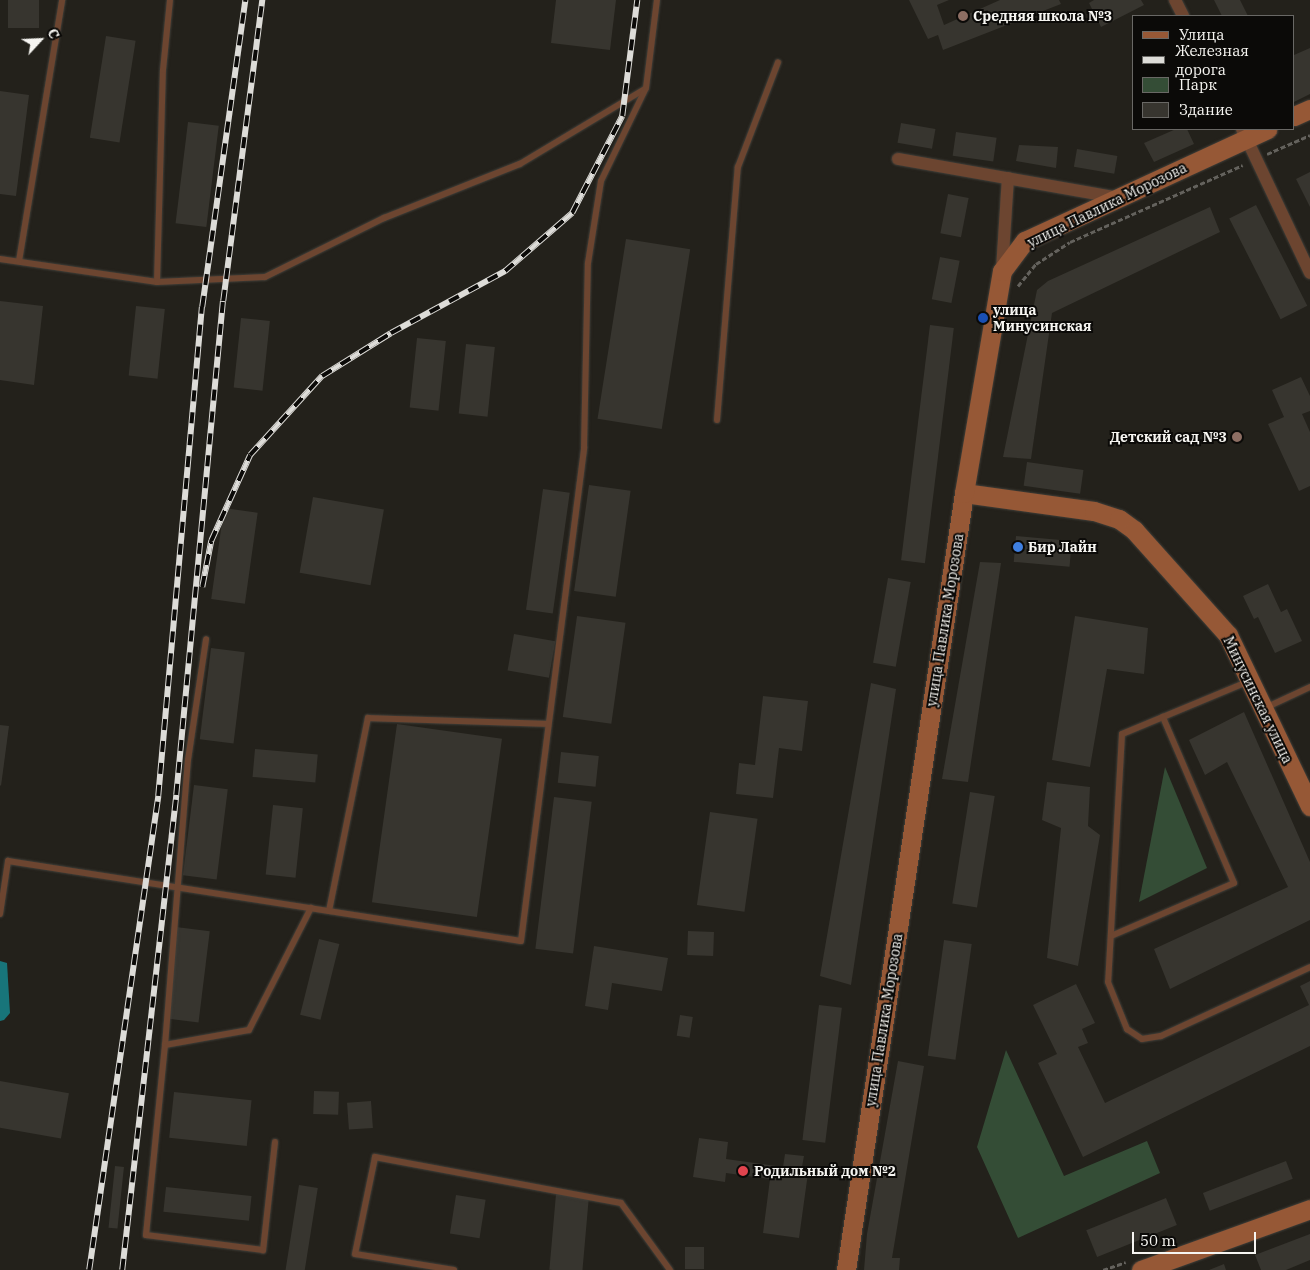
<!DOCTYPE html>
<meta charset="utf-8">
<style>
body{margin:0}
#map{position:relative;width:1310px;height:1270px;overflow:hidden;background:#23211b;font-family:"IBM Plex Serif",serif}
div>[style]{position:absolute}
[style*='--x']{left:calc(var(--x)*1px);top:calc(var(--y)*1px);width:calc(var(--w)*1px);rotate:calc(var(--a)*1deg)}
.green>*{inset:0;background:#344d36}
.water>*{inset:0;background:#18757a}
.building>*{inset:0;background:#37352f;transform-origin:0 0}
.path>*{height:3px;margin-top:-1.5px;transform-origin:0;background:repeating-linear-gradient(90deg,#64625d 0 5px,transparent 0 7.5px)}
.roads{filter:drop-shadow(0 0 1px #413f39) drop-shadow(0 0 1px #413f39)}
.lane>*{height:6px;margin:-3px;padding:0 3px;transform-origin:3px;border-radius:3px;background:#6c4530}
.street>*{height:12px;margin:-6px;padding:0 6px;transform-origin:6px;border-radius:6px;background:#6c4530}
.secondary>*{height:19px;margin:-9.5px;padding:0 9.5px;transform-origin:9.5px;border-radius:9.5px;background:#965836}
.rail>*{height:5.5px;margin-top:-2.75px;transform-origin:0;background:repeating-linear-gradient(90deg,#0b0a08 0 11px,#dddcd8 0 22px);box-sizing:border-box;border-block:1px solid #dddcd8}
.dots>*{width:14px;height:14px;translate:-50% -50%;box-sizing:border-box;border:2px solid #0b0a08;border-radius:50%}
span{translate:-50% -50%;white-space:nowrap;text-align:center;line-height:1.15;-webkit-text-stroke:4px #0b0a08;paint-order:stroke}
.poi-label{font-size:14px;color:#f6f5f1;font-weight:700}
.left{translate:0 -50%;text-align:left}
.right{translate:-100% -50%;text-align:right}
.street-label{font-size:14px;color:#f6f5f1}
.legend{position:absolute;left:1132px;top:15px;width:162px;height:115px;box-sizing:border-box;background:#0b0a08;border:1px solid #696865;margin:0;padding:6px 9px;list-style:none;font-size:15px;color:#f6f5f1}
.legend li{display:flex;align-items:center;gap:10px;height:25px}
.legend b{width:25px;border:1px solid #696865}
.north{position:absolute;left:15px;top:15px;width:50px;height:50px;-webkit-text-stroke:4px #0b0a08;paint-order:stroke;rotate:65deg;font-size:14px;font-weight:700;line-height:20px;text-align:center;color:#f6f5f1}
.north::after{content:'';display:block;margin:auto;width:18px;height:22px;background:#f6f5f1;clip-path:polygon(50% 0,100% 100%,50% 72%,0 100%)}
.scale{position:absolute;left:1132px;top:1232px;width:124px;height:22px;box-sizing:border-box;border:2px solid #f6f5f1;border-top:0;padding-left:6px;font-size:15px;line-height:18px;white-space:nowrap;color:#f6f5f1;-webkit-text-stroke:4px #0b0a08;paint-order:stroke}
</style>
<div id="map">
<div class="green">
<div style="clip-path:polygon(1165px 767px,1207px 868px,1139px 902px)"></div>
<div style="clip-path:polygon(1006px 1050px,1064px 1176px,1147px 1141px,1160px 1173px,1018px 1238px,977px 1147px)"></div>
</div>
<div class="water">
<div style="clip-path:polygon(0 961px,7px 963px,10px 1013px,4px 1020px,0 1021px)"></div>
</div>
<div class="building">
<div style="left:8px;top:0;width:31px;height:28px"></div>
<div style="clip-path:polygon(556px 0,616px 0,610px 50px,551px 43px)"></div>
<div style="clip-path:polygon(909px 0,949px 0,937px 5px,944px 25px,1000px 0,1059px 0,1061px 4px,943px 50px,938px 35px,928px 39px)"></div>
<div style="clip-path:polygon(1094px 0,1141px 0,1144px 5px,1101px 27px,1089px 3px)"></div>
<div style="clip-path:polygon(1214px 0,1240px 0,1248px 16px,1222px 16px)"></div>
<div style="left:106px;top:36px;width:30px;height:103px;rotate:9deg"></div>
<div style="clip-path:polygon(1310px 48px,1310px 94px,1294px 102px,1294px 55px)"></div>
<div style="clip-path:polygon(0 91px,29px 95px,16px 196px,0 194px)"></div>
<div style="left:188px;top:122px;width:31px;height:102px;rotate:7deg"></div>
<div style="left:901px;top:123px;width:35px;height:20px;rotate:10deg"></div>
<div style="clip-path:polygon(1176px 129px,1187px 129px,1194px 144px,1154px 162px,1144px 143px)"></div>
<div style="left:956px;top:132px;width:41px;height:24px;rotate:8deg"></div>
<div style="clip-path:polygon(1019px 145px,1058px 147px,1056px 168px,1016px 161px)"></div>
<div style="left:1077px;top:149px;width:41px;height:18px;rotate:10deg"></div>
<div style="clip-path:polygon(1310px 172px,1310px 207px,1296px 179px)"></div>
<div style="left:948px;top:194px;width:21px;height:40px;rotate:11deg"></div>
<div style="left:1256px;top:205px;width:113px;height:30px;rotate:63deg"></div>
<div style="clip-path:polygon(1210px 207px,1220px 232px,1052px 313px,1031px 459px,1003px 457px,1037px 290px,1048px 281px)"></div>
<div style="left:626px;top:239px;width:65px;height:182px;rotate:9deg"></div>
<div style="left:940px;top:257px;width:20px;height:43px;rotate:11deg"></div>
<div style="clip-path:polygon(0 301px,43px 306px,34px 385px,0 380px)"></div>
<div style="left:136px;top:306px;width:29px;height:70px;rotate:6deg"></div>
<div style="left:241px;top:318px;width:29px;height:70px;rotate:6deg"></div>
<div style="left:930px;top:325px;width:24px;height:237px;rotate:7deg"></div>
<div style="left:417px;top:338px;width:29px;height:70px;rotate:6deg"></div>
<div style="left:466px;top:344px;width:29px;height:70px;rotate:6deg"></div>
<div style="clip-path:polygon(1301px 377px,1310px 396px,1310px 411px,1302px 414px,1310px 432px,1310px 486px,1299px 491px,1268px 424px,1284px 417px,1272px 390px)"></div>
<div style="left:1027px;top:462px;width:57px;height:24px;rotate:8deg"></div>
<div style="left:589px;top:485px;width:42px;height:107px;rotate:8deg"></div>
<div style="left:543px;top:489px;width:27px;height:122px;rotate:8deg"></div>
<div style="left:313px;top:497px;width:72px;height:77px;rotate:10deg"></div>
<div style="left:224px;top:508px;width:34px;height:92px;rotate:8deg"></div>
<div style="left:1016px;top:536px;width:56px;height:26px;rotate:5deg"></div>
<div style="clip-path:polygon(980px 562px,1001px 563px,968px 782px,942px 779px)"></div>
<div style="left:888px;top:578px;width:23px;height:86px;rotate:10deg"></div>
<div style="clip-path:polygon(1268px 584px,1281px 612px,1287px 609px,1302px 641px,1275px 653px,1258px 617px,1254px 619px,1243px 596px)"></div>
<div style="left:577px;top:616px;width:49px;height:102px;rotate:8deg"></div>
<div style="clip-path:polygon(1075px 616px,1148px 628px,1144px 674px,1107px 669px,1090px 767px,1052px 760px)"></div>
<div style="left:514px;top:634px;width:42px;height:37px;rotate:10deg"></div>
<div style="left:211px;top:648px;width:34px;height:92px;rotate:7deg"></div>
<div style="clip-path:polygon(871px 683px,896px 689px,851px 985px,820px 976px)"></div>
<div style="clip-path:polygon(763px 696px,808px 701px,802px 751px,779px 748px,773px 798px,736px 794px,739px 763px,755px 765px)"></div>
<div style="clip-path:polygon(1244px 712px,1310px 862px,1310px 920px,1170px 989px,1154px 949px,1288px 887px,1227px 762px,1205px 775px,1189px 740px)"></div>
<div style="left:397px;top:724px;width:106px;height:180px;rotate:8deg"></div>
<div style="clip-path:polygon(0 725px,9px 726px,1px 786px,0 785px)"></div>
<div style="left:255px;top:749px;width:63px;height:28px;rotate:5deg"></div>
<div style="left:561px;top:752px;width:38px;height:31px;rotate:6deg"></div>
<div style="clip-path:polygon(1047px 782px,1090px 787px,1088px 826px,1100px 835px,1078px 966px,1047px 958px,1061px 828px,1042px 820px)"></div>
<div style="left:194px;top:785px;width:34px;height:91px;rotate:7deg"></div>
<div style="left:970px;top:792px;width:25px;height:113px;rotate:9deg"></div>
<div style="left:554px;top:797px;width:38px;height:153px;rotate:7deg"></div>
<div style="left:273px;top:805px;width:30px;height:70px;rotate:6deg"></div>
<div style="left:710px;top:812px;width:48px;height:94px;rotate:8deg"></div>
<div style="left:176px;top:927px;width:34px;height:92px;rotate:7deg"></div>
<div style="left:688px;top:931px;width:26px;height:24px;rotate:2deg"></div>
<div style="left:319px;top:939px;width:21px;height:78px;rotate:14deg"></div>
<div style="left:944px;top:940px;width:28px;height:117px;rotate:8deg"></div>
<div style="clip-path:polygon(594px 946px,668px 958px,662px 991px,612px 983px,608px 1010px,585px 1006px)"></div>
<div style="clip-path:polygon(1310px 981px,1310px 1046px,1083px 1157px,1038px 1063px,1057px 1054px,1033px 1005px,1076px 984px,1095px 1023px,1082px 1029px,1088px 1043px,1078px 1047px,1105px 1103px,1309px 1005px,1300px 986px)"></div>
<div style="left:819px;top:1005px;width:23px;height:136px;rotate:7deg"></div>
<div style="left:680px;top:1015px;width:13px;height:21px;rotate:9deg"></div>
<div style="clip-path:polygon(898px 1061px,924px 1066px,892px 1258px,900px 1258px,899px 1270px,864px 1270px,867px 1234px)"></div>
<div style="left:0;top:1081px;width:70px;height:46px;rotate:10deg"></div>
<div style="left:314px;top:1091px;width:25px;height:23px;rotate:2deg"></div>
<div style="left:174px;top:1092px;width:78px;height:46px;rotate:6deg"></div>
<div style="left:371px;top:1101px;width:27px;height:24px;rotate:86deg"></div>
<div style="clip-path:polygon(699px 1138px,728px 1142px,726px 1159px,783px 1167px,785px 1154px,804px 1156px,801px 1172px,808px 1173px,799px 1238px,763px 1233px,770px 1179px,726px 1173px,725px 1182px,693px 1177px)"></div>
<div style="left:1286px;top:1161px;width:19px;height:89px;rotate:69deg"></div>
<div style="left:115px;top:1166px;width:9px;height:62px;rotate:6deg"></div>
<div style="left:299px;top:1185px;width:19px;height:86px;rotate:9deg"></div>
<div style="left:166px;top:1187px;width:86px;height:25px;rotate:6deg"></div>
<div style="left:556px;top:1194px;width:33px;height:76px;rotate:5deg"></div>
<div style="left:456px;top:1195px;width:30px;height:39px;rotate:9deg"></div>
<div style="left:1166px;top:1198px;width:29px;height:86px;rotate:68deg"></div>
<div style="clip-path:polygon(1310px 1234px,1310px 1260px,1286px 1270px,1261px 1270px,1255px 1255px)"></div>
<div style="left:685px;top:1247px;width:19px;height:22px"></div>
<div style="clip-path:polygon(1224px 1264px,1226px 1270px,1209px 1270px)"></div>
</div>
<div class="path">
<div style="--x:1267;--y:154;--w:47;--a:-23.8"></div>
<div style="--x:1018;--y:286;--w:28;--a:-51"></div>
<div style="--x:1036;--y:264;--w:40;--a:-32.9"></div>
<div style="--x:1070;--y:242;--w:189;--a:-24"></div>
<div style="--x:1103;--y:1270;--w:24;--a:-19"></div>
</div>
<div class="roads">
<div class="lane">
<div style="--x:0;--y:259;--w:159;--a:8.3"></div>
<div style="--x:157;--y:282;--w:108;--a:-2.7"></div>
<div style="--x:265;--y:277;--w:133;--a:-26.4"></div>
<div style="--x:384;--y:218;--w:146;--a:-21.7"></div>
<div style="--x:520;--y:164;--w:146;--a:-31"></div>
<div style="--x:19;--y:261;--w:265;--a:-80.6"></div>
<div style="--x:157;--y:282;--w:212;--a:-88.4"></div>
<div style="--x:163;--y:70;--w:70;--a:-84.3"></div>
<div style="--x:717;--y:420;--w:254;--a:-85.3"></div>
<div style="--x:738;--y:167;--w:112;--a:-69.1"></div>
<div style="--x:1247;--y:682;--w:135;--a:157.4"></div>
<div style="--x:1122;--y:734;--w:248;--a:93.2"></div>
<div style="--x:1108;--y:982;--w:51;--a:68"></div>
<div style="--x:1127;--y:1029;--w:18;--a:34"></div>
<div style="--x:1142;--y:1039;--w:19;--a:-9"></div>
<div style="--x:1161;--y:1036;--w:164;--a:-24.8"></div>
<div style="--x:1265;--y:708;--w:50;--a:-25"></div>
<div style="--x:329;--y:911;--w:197;--a:-78.6"></div>
<div style="--x:368;--y:718;--w:180;--a:1.9"></div>
<div style="--x:0;--y:914;--w:54;--a:-81.4"></div>
<div style="--x:8;--y:861;--w:519;--a:8.86"></div>
<div style="--x:521;--y:941;--w:497;--a:-82.7"></div>
<div style="--x:584;--y:448;--w:185;--a:-88.8"></div>
<div style="--x:588;--y:263;--w:83;--a:-81"></div>
<div style="--x:601;--y:181;--w:103;--a:-64.2"></div>
<div style="--x:646;--y:88;--w:89;--a:-82.9"></div>
<div style="--x:1111;--y:936;--w:134;--a:-23.3"></div>
<div style="--x:1234;--y:883;--w:181;--a:-113.2"></div>
<div style="--x:165;--y:1045;--w:286;--a:-85.4"></div>
<div style="--x:188;--y:760;--w:122;--a:-81.5"></div>
<div style="--x:275;--y:1142;--w:109;--a:96.3"></div>
<div style="--x:263;--y:1250;--w:118;--a:-172.7"></div>
<div style="--x:146;--y:1235;--w:191;--a:-84.3"></div>
<div style="--x:165;--y:1045;--w:85;--a:-10.1"></div>
<div style="--x:249;--y:1030;--w:137;--a:-63.1"></div>
<div style="--x:454;--y:1270;--w:100;--a:-170.8"></div>
<div style="--x:355;--y:1254;--w:99;--a:-78.3"></div>
<div style="--x:375;--y:1157;--w:250;--a:10.6"></div>
<div style="--x:621;--y:1203;--w:83;--a:53.8"></div>
</div>
<div class="street">
<div style="--x:1175;--y:0;--w:18;--a:63"></div>
<div style="--x:1242;--y:129;--w:159;--a:64.7"></div>
<div style="--x:898;--y:159;--w:224;--a:10"></div>
<div style="--x:1002;--y:270;--w:92;--a:-86.3"></div>
</div>
<div class="secondary">
<div style="--x:1294;--y:116;--w:17;--a:-24"></div>
<div style="--x:964;--y:493;--w:131;--a:7.9"></div>
<div style="--x:1094;--y:511;--w:26;--a:18"></div>
<div style="--x:1119;--y:519;--w:19;--a:36"></div>
<div style="--x:1134;--y:530;--w:141;--a:48.2"></div>
<div style="--x:1228;--y:635;--w:190;--a:64.4"></div>
<div style="--x:846;--y:1270;--w:786;--a:-81.36"></div>
<div style="--x:964;--y:493;--w:225;--a:-80.3"></div>
<div style="--x:1002;--y:271;--w:38;--a:-53"></div>
<div style="--x:1025;--y:241;--w:267;--a:-24.8"></div>
<div style="--x:1141;--y:1270;--w:180;--a:-19.8"></div>
</div>
</div>
<div class="rail">
<div style="--x:202;--y:587;--w:47;--a:-78.9"></div>
<div style="--x:211;--y:541;--w:94;--a:-65.6"></div>
<div style="--x:250;--y:455;--w:107;--a:-47.7"></div>
<div style="--x:322;--y:376;--w:81;--a:-31.9"></div>
<div style="--x:391;--y:333;--w:130;--a:-28.5"></div>
<div style="--x:505;--y:271;--w:89;--a:-40.9"></div>
<div style="--x:572;--y:213;--w:109;--a:-62.7"></div>
<div style="--x:622;--y:116;--w:117;--a:-82.6"></div>
<div style="--x:89;--y:1270;--w:479;--a:-81.7"></div>
<div style="--x:158;--y:796;--w:491;--a:-84.9"></div>
<div style="--x:202;--y:307;--w:310;--a:-82"></div>
<div style="--x:122;--y:1270;--w:478;--a:-83.5"></div>
<div style="--x:176;--y:795;--w:496;--a:-84.6"></div>
<div style="--x:223;--y:301;--w:304;--a:-82.6"></div>
</div>
<div class="dots">
<div style="left:963px;top:16px;background:#8d6e63"></div>
<div style="left:983px;top:318px;background:#1a4fb4"></div>
<div style="left:1237px;top:437px;background:#8d6e63"></div>
<div style="left:1018px;top:547px;background:#3f7fe0"></div>
<div style="left:743px;top:1171px;background:#e0444e"></div>
</div>
<div class="poi-label">
<span class="left" style="left:973px;top:16px">Средняя школа №3</span>
<span class="left" style="left:993px;top:318px">улица<br>Минусинская</span>
<span class="right" style="left:1227px;top:437px">Детский сад №3</span>
<span class="left" style="left:1028px;top:547px">Бир Лайн</span>
<span class="left" style="left:754px;top:1171px">Родильный дом №2</span>
</div>
<div class="street-label">
<span style="left:1107px;top:205px;rotate:-26deg">улица Павлика Морозова</span>
<span style="left:945px;top:620px;rotate:-81deg">улица Павлика Морозова</span>
<span style="left:1258px;top:700px;rotate:64deg">Минусинская улица</span>
<span style="left:884px;top:1020px;rotate:-81deg">улица Павлика Морозова</span>
</div>
<ul class="legend">
<li><b style="height:6px;background:#965836"></b>Улица</li>
<li><b style="height:6px;background:#dddcd8"></b>Железная дорога</li>
<li><b style="height:14px;background:#344d36"></b>Парк</li>
<li><b style="height:14px;background:#37352f"></b>Здание</li>
</ul>
<div class="north">С</div>
<div class="scale">50 m</div>
</div>
